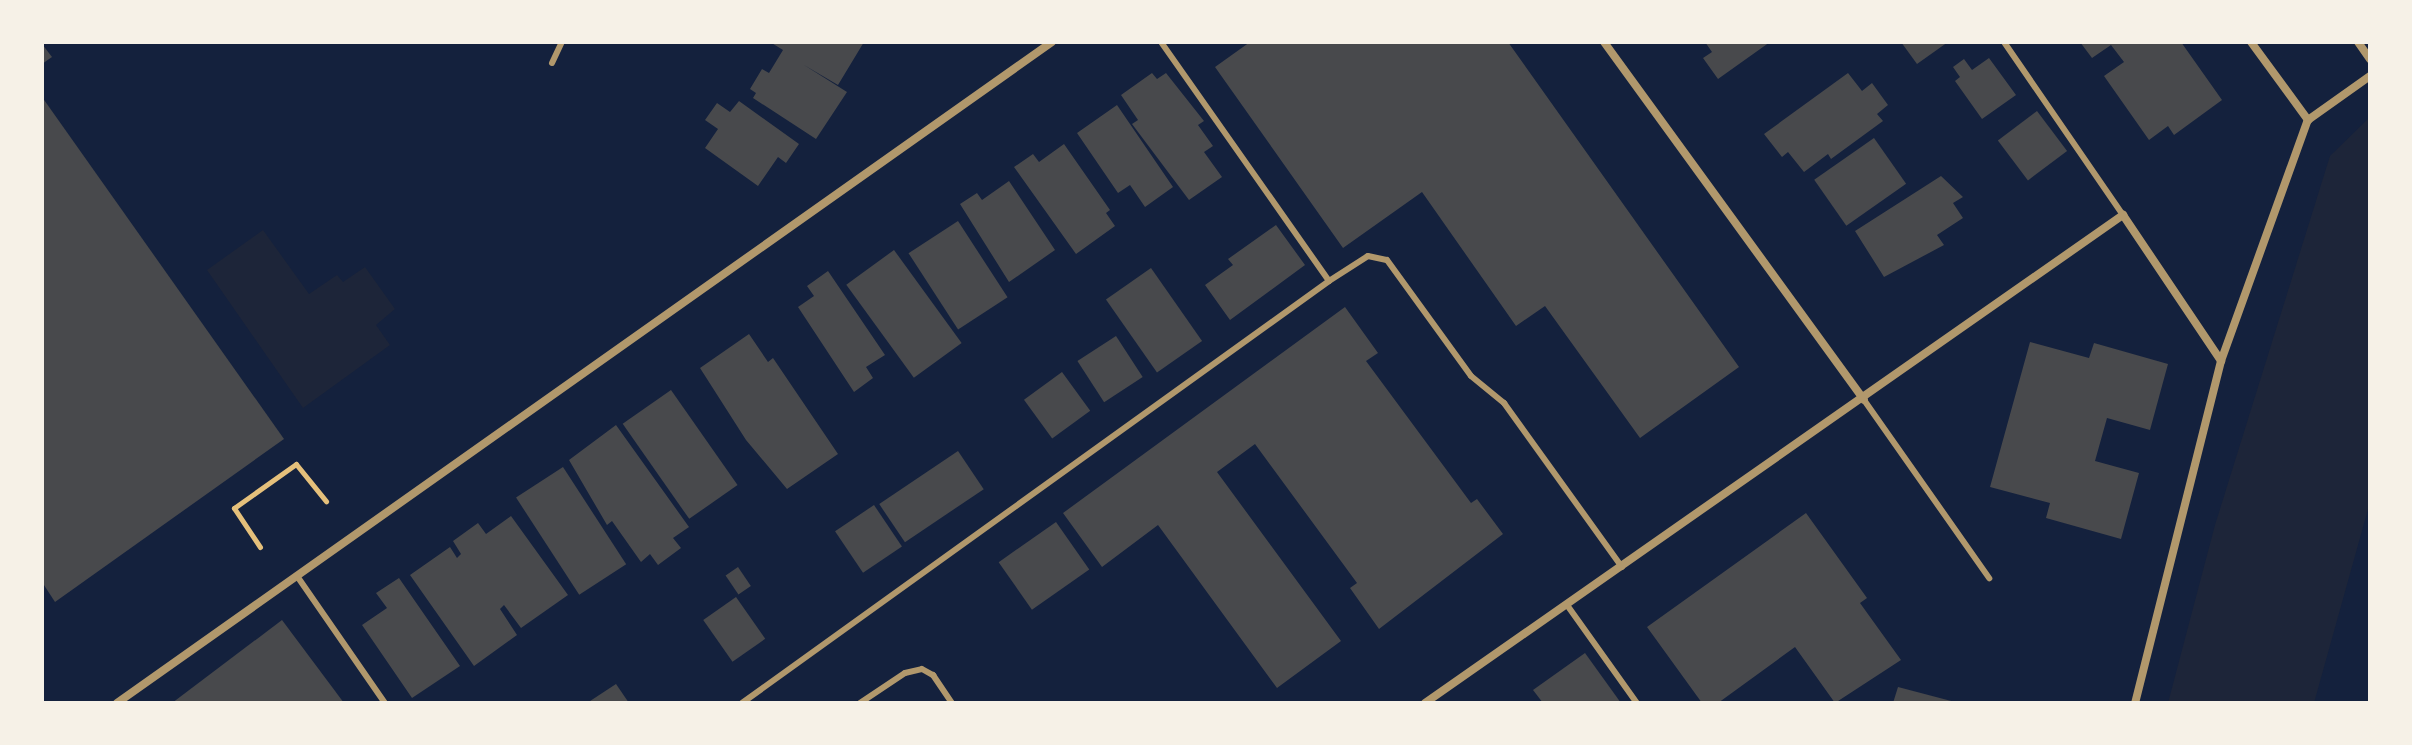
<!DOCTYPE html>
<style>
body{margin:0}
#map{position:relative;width:2412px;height:745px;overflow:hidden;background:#14213d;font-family:Arial,sans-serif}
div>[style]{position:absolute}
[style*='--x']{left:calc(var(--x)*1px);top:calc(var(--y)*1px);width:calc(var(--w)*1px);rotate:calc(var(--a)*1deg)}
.green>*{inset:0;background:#1d2539}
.building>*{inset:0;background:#48494c;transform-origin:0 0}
.path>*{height:5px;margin:-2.5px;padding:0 2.5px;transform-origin:2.5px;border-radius:2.5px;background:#e5c07b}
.service>*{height:6px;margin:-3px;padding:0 3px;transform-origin:3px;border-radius:3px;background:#b1986c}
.minor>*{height:8px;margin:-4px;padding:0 4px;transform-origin:4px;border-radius:4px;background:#b1986c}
span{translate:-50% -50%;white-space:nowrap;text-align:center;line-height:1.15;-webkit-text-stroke:6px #f6f1e7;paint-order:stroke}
.frame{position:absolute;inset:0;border:44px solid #f6f1e7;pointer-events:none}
</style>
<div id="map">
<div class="green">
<div style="clip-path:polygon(2370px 117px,2370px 502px,2314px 703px,2168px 703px,2215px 525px,2330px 156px)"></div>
<div style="clip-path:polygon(263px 230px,309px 294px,337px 275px,343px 282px,365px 267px,395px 309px,376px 325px,390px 345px,303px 408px,207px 270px)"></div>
</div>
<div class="building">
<div style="clip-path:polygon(770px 42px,864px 42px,838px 85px,804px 65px,847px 92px,816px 139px,753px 98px,756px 93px,750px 89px,762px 69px,769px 73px,783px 50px)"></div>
<div style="clip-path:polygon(1250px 42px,1508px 42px,1739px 367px,1640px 438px,1545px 306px,1516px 326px,1422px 192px,1343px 248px,1215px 67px)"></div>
<div style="clip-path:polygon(1705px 42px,1770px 42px,1718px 79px,1703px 58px,1712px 52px)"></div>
<div style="clip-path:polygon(1901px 42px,1948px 42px,1917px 64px)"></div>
<div style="clip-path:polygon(2080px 42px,2181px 42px,2222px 100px,2174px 135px,2168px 126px,2149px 140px,2104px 76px,2124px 62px,2111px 45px,2092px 58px)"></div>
<div style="clip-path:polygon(42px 44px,52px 57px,42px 64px)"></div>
<div style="clip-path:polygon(1989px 58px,2016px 95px,1982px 119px,1955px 81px,1960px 77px,1953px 67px,1964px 59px,1972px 70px)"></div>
<div style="clip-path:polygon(1152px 73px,1157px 79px,1166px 73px,1204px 121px,1198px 125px,1213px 146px,1204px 152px,1222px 177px,1189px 200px,1132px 124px,1138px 120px,1121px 95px)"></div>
<div style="clip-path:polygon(1848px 73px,1862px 91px,1872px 83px,1888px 105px,1877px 114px,1883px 121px,1831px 159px,1828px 154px,1804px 172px,1788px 152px,1782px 157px,1764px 134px)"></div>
<div style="clip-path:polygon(42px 97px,284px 439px,55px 602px,42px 582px)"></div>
<div style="clip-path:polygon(739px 101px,799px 144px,786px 163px,778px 157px,758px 186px,705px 148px,718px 129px,705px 120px,717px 103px,730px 112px)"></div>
<div style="clip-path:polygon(1117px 105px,1173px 187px,1145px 207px,1130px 185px,1118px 193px,1077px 133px)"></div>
<div style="left:2037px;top:111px;width:50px;height:49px;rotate:53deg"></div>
<div style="left:1874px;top:138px;width:56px;height:73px;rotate:55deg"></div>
<div style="clip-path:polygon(1064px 144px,1110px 210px,1106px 213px,1115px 226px,1076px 254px,1014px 167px,1033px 154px,1039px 162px)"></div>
<div style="clip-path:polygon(1941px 176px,1963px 197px,1953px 203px,1963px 218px,1937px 235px,1944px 245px,1884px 277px,1855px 231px)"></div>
<div style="clip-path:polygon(1009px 181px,1055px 250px,1009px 282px,960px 204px,977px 193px,982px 200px)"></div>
<div style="left:958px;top:221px;width:91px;height:59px;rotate:57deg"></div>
<div style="clip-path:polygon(1276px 225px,1305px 265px,1230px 320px,1205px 285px,1233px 265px,1228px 259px)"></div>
<div style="left:894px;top:250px;width:115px;height:59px;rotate:54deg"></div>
<div style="left:1151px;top:268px;width:89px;height:55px;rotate:55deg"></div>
<div style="clip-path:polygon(828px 271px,885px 355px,866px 367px,873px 378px,854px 392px,798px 307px,814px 296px,807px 286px)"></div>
<div style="clip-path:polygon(1345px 307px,1378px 353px,1366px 361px,1471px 503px,1477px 499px,1503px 534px,1379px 629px,1350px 588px,1357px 583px,1255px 444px,1217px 472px,1341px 641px,1277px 688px,1158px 525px,1102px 567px,1063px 513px)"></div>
<div style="clip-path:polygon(749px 334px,768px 362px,773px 358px,838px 454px,787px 489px,746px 440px,700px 368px)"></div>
<div style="left:1116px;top:336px;width:49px;height:46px;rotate:57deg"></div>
<div style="clip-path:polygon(2030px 342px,2089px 358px,2094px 343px,2168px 364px,2150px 430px,2107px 418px,2095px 461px,2139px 473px,2121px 539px,2046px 518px,2050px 503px,1990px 487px)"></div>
<div style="left:1062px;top:372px;width:48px;height:47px;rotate:54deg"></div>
<div style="left:671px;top:390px;width:116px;height:59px;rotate:55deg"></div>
<div style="clip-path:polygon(616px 425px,689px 527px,673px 538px,681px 548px,658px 565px,650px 554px,641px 562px,612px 521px,607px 525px,569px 460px)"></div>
<div style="left:958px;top:451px;width:46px;height:95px;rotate:56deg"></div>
<div style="left:563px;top:467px;width:116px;height:56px;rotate:57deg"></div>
<div style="left:874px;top:505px;width:50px;height:47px;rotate:56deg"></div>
<div style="clip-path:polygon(1806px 513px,1867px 598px,1860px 603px,1901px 660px,1835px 703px,1795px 647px,1718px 703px,1702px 703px,1647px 627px)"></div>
<div style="clip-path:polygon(511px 516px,568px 595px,521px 628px,504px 605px,500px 609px,517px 635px,474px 666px,410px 575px,450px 547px,457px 558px,461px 554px,453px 541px,478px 523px,486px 534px)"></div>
<div style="left:1056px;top:522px;width:58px;height:70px;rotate:55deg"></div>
<div style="left:738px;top:567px;width:23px;height:15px;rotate:56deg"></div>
<div style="clip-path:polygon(399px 578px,460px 666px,412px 698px,362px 625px,387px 608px,376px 593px)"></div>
<div style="left:736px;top:597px;width:51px;height:40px;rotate:55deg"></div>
<div style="clip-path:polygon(282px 620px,344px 703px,172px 703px)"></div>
<div style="clip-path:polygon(1585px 653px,1621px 703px,1543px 703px,1533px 690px)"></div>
<div style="clip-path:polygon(616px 684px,629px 703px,587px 703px)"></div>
<div style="clip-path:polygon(1898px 687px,1955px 702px,1954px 703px,1893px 703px)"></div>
</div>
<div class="path">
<div style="--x:260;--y:547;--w:47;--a:-123.7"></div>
<div style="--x:234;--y:508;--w:76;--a:-35.4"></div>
<div style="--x:296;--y:464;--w:48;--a:51"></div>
</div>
<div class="service">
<div style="--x:2004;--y:42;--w:210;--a:55.5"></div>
<div style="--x:552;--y:63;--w:23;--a:-65"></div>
<div style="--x:1329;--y:281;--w:46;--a:-32.7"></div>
<div style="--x:1368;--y:256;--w:19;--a:12"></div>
<div style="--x:1387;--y:260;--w:143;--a:54.1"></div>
<div style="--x:1471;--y:376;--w:43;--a:39.3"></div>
<div style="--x:1504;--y:403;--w:202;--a:54.3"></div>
<div style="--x:1864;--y:400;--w:218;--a:54.9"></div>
<div style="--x:297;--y:576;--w:155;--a:55.3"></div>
<div style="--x:1567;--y:605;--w:120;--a:54.5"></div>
<div style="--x:742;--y:703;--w:723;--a:-35.71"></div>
<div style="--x:1329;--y:281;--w:292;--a:-125.1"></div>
<div style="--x:860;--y:703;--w:54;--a:-33.7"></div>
<div style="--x:905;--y:673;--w:17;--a:-13"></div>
<div style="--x:922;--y:669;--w:13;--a:29"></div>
<div style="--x:933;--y:675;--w:34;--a:56"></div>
</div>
<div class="minor">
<div style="--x:1604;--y:42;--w:442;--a:54"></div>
<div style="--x:2251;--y:42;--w:97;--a:53.8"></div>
<div style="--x:2358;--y:42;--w:21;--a:55"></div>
<div style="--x:2221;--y:361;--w:256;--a:-70.2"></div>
<div style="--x:2308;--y:120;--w:76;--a:-35.4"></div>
<div style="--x:117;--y:703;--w:1145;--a:-35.26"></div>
<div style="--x:1425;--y:703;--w:852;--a:-34.96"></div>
<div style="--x:2123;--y:215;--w:176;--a:56.1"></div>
<div style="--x:2221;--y:361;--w:353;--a:104.1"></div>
</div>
<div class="frame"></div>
</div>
